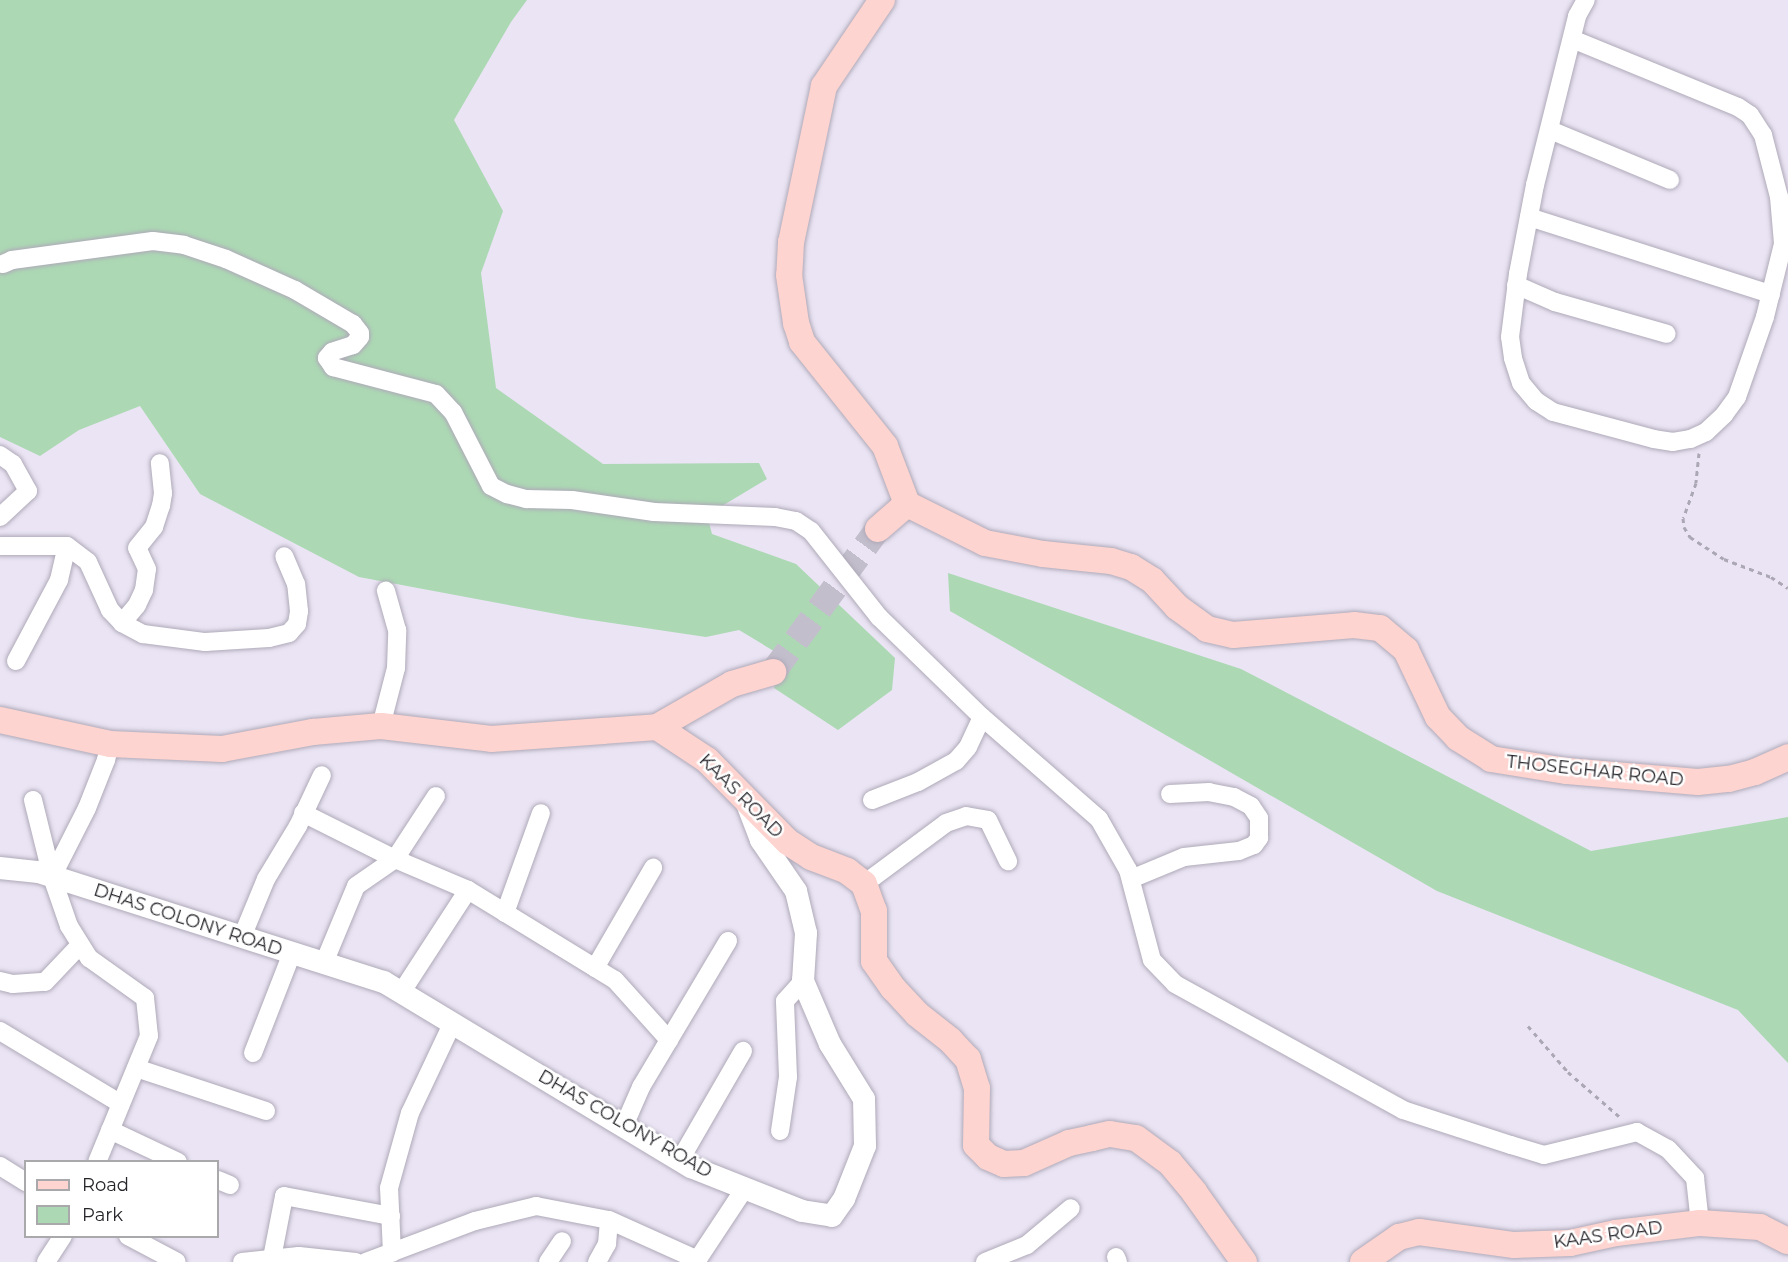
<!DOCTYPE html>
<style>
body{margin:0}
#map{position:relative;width:1788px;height:1262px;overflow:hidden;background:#eae4f4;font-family:Montserrat,sans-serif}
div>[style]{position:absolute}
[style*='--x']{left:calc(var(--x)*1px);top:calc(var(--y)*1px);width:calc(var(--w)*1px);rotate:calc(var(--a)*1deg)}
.green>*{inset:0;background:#acd9b4}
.secondary-tunnel>*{height:26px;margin-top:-13px;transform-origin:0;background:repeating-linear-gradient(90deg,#c3becc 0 26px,transparent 0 39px)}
.path>*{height:3px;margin-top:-1.5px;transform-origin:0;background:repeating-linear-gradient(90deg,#aca7b4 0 4.5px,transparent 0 9px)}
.roads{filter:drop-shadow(0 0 2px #afa9b8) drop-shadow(0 0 2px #afa9b8)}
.minor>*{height:18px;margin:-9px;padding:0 9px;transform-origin:9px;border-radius:9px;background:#fff}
.tertiary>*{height:22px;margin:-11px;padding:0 11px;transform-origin:11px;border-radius:11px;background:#fff}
.secondary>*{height:26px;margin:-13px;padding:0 13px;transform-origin:13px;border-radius:13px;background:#fdd4d0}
span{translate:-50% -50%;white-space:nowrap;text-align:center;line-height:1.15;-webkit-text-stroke:5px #fff;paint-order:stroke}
.street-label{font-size:18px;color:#27252a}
.legend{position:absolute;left:24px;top:1160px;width:195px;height:78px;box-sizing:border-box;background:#fff;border:2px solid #a9a8aa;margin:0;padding:8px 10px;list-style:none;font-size:18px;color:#27252a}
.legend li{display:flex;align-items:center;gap:12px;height:30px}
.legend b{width:30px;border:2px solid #a9a8aa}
</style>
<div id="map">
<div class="green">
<div style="clip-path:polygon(0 0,527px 0,511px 22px,454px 120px,503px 211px,481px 273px,496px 388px,603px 464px,759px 463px,767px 479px,707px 515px,712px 534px,796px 564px,895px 658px,892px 690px,838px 730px,774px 688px,782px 656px,739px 630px,706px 637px,578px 618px,359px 577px,200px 494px,140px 406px,79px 430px,40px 456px,0 437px)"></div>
<div style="clip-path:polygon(948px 573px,1241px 669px,1591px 851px,1788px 817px,1788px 1063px,1738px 1010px,1437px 891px,950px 611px)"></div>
</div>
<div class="secondary-tunnel">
<div style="--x:773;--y:672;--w:177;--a:-53.7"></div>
</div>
<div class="path">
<div style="--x:1699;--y:453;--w:30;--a:96"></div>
<div style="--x:1696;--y:483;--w:37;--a:110"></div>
<div style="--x:1683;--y:518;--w:9;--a:84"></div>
<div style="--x:1684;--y:527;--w:12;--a:59"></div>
<div style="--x:1690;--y:537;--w:40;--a:32.9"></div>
<div style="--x:1724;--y:559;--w:50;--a:21"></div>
<div style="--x:1771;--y:577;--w:20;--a:33"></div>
<div style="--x:1528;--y:1026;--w:61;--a:49"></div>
<div style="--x:1568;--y:1072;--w:72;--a:41"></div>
</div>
<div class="roads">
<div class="minor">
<div style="--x:1572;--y:39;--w:179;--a:22.3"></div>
<div style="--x:1738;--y:107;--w:14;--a:34"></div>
<div style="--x:1750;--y:115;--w:24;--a:57"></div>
<div style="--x:1763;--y:135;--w:64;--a:75.5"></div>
<div style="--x:1779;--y:197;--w:47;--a:85.1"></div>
<div style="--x:1783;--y:244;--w:75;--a:103.9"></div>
<div style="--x:1765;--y:317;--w:85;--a:109.3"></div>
<div style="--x:1737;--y:397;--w:22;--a:126"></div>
<div style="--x:1724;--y:415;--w:25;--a:137"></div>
<div style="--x:1706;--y:432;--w:17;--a:156"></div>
<div style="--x:1690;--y:439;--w:17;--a:170"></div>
<div style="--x:1673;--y:442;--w:19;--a:-171"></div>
<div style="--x:1654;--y:439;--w:105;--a:-165"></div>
<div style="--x:1553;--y:412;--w:20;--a:-147"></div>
<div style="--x:1536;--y:401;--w:23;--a:-130"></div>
<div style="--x:1521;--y:383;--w:26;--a:-108"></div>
<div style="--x:1513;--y:358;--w:21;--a:-98"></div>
<div style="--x:1510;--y:337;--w:64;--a:-82.8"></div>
<div style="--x:1518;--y:274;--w:91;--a:-79.2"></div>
<div style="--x:1535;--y:185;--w:174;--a:-76"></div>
<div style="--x:1577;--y:16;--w:18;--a:-61"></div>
<div style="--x:1550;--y:130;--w:130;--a:22.6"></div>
<div style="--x:1529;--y:217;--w:254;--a:17.7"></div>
<div style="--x:3;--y:264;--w:10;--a:-24"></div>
<div style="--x:12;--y:260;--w:142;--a:-7.7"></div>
<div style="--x:153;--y:241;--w:31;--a:7"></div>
<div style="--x:184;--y:245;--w:44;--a:18.4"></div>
<div style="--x:226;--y:259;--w:76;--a:24.2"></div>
<div style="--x:295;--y:290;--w:67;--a:30.4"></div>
<div style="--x:353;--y:324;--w:11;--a:52"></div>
<div style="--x:360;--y:333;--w:4;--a:90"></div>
<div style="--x:360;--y:337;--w:11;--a:131"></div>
<div style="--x:353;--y:345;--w:22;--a:162"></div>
<div style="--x:332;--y:352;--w:8;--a:130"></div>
<div style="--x:327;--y:358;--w:11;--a:56"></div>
<div style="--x:333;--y:367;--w:106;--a:14.7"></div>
<div style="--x:436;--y:394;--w:25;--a:47"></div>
<div style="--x:453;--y:412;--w:83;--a:62.8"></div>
<div style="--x:491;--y:486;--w:18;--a:27"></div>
<div style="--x:507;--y:494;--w:20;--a:15"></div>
<div style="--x:526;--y:499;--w:46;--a:1.2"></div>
<div style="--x:572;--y:500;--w:83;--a:8.3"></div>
<div style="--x:654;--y:512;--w:121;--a:2.4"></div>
<div style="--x:775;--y:517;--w:21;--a:11"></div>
<div style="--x:796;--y:521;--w:18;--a:34"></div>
<div style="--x:811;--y:531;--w:110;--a:51.7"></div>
<div style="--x:879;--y:617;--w:144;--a:44.2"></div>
<div style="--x:982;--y:717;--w:155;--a:41.1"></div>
<div style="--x:1099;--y:819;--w:59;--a:60.4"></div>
<div style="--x:1128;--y:870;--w:93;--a:75.1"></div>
<div style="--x:1152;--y:960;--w:33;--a:46"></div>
<div style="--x:1175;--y:984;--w:260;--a:28.9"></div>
<div style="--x:1403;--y:1110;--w:114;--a:18"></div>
<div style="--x:1511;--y:1145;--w:34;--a:17"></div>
<div style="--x:1544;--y:1155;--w:96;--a:-13.9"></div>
<div style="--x:1637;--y:1132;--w:35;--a:29"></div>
<div style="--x:1668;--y:1149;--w:40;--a:47"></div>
<div style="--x:1695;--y:1178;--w:45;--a:83.7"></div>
<div style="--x:1516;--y:285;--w:43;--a:23.6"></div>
<div style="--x:1555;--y:302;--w:116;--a:15.9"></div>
<div style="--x:0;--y:455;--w:16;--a:35"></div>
<div style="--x:13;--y:464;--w:31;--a:61"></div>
<div style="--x:28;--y:491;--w:38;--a:137"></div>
<div style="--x:0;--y:546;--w:67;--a:0"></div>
<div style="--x:67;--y:546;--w:26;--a:37"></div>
<div style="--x:88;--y:562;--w:53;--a:65.4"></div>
<div style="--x:110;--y:610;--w:18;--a:47"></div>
<div style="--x:122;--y:623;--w:24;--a:28"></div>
<div style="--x:143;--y:634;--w:63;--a:7.4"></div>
<div style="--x:205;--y:642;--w:64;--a:-3.6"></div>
<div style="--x:269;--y:638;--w:21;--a:-14"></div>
<div style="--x:289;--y:633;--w:12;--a:-48"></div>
<div style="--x:297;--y:624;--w:13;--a:-81"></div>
<div style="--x:299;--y:611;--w:27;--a:-96"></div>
<div style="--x:296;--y:584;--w:30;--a:-113"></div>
<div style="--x:122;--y:623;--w:23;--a:-50"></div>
<div style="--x:137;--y:605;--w:17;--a:-65"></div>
<div style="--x:144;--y:590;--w:21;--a:-82"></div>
<div style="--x:147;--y:569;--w:23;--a:-115"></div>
<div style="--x:137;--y:548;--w:27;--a:-51"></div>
<div style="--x:154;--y:527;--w:22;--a:-72"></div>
<div style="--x:161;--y:506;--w:13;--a:-81"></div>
<div style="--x:163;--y:493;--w:30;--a:-96"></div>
<div style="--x:16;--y:661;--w:92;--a:-62"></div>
<div style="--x:59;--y:580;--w:35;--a:-77"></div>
<div style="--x:381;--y:726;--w:60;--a:-75.5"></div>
<div style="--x:396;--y:668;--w:38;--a:-88"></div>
<div style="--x:397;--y:630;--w:41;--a:-105.8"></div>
<div style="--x:33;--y:800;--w:79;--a:76.1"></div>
<div style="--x:52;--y:877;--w:52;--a:70.9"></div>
<div style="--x:69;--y:926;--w:38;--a:58"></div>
<div style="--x:89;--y:958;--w:69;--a:35.5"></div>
<div style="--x:145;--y:998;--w:38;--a:84"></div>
<div style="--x:149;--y:1036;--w:136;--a:112.4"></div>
<div style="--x:872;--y:800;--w:49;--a:-21.4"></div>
<div style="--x:918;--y:782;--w:43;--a:-28.9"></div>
<div style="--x:956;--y:761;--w:18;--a:-49"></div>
<div style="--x:968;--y:747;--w:33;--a:-65"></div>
<div style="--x:303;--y:813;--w:103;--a:26.6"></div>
<div style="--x:395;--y:859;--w:79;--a:23"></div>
<div style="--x:52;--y:877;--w:77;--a:-63.1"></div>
<div style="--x:87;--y:808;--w:52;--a:-68.4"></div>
<div style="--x:106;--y:760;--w:16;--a:-76"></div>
<div style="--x:1131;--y:879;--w:57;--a:-22.5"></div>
<div style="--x:1184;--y:857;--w:55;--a:-6.2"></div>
<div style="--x:1239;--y:851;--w:16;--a:-22"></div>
<div style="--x:1254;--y:845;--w:9;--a:-54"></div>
<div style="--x:1259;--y:838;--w:20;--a:-90"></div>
<div style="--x:1259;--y:818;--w:14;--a:-124"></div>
<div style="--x:1251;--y:806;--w:19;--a:-152"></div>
<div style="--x:1234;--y:797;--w:25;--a:-169"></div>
<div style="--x:1209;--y:792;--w:39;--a:177"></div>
<div style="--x:864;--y:884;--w:102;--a:-36.6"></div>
<div style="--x:946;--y:823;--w:21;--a:-19"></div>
<div style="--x:966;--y:816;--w:22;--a:10"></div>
<div style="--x:988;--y:820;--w:46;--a:64"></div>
<div style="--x:505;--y:913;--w:106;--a:-70.2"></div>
<div style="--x:242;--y:937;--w:63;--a:-67.5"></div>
<div style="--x:266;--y:879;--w:62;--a:-58.9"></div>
<div style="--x:298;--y:826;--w:56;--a:-64.8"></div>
<div style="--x:324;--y:963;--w:83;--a:-67.4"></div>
<div style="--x:356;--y:886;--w:47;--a:-34.7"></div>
<div style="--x:395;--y:859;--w:75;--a:-56.9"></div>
<div style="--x:595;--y:968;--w:116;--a:-59.9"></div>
<div style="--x:0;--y:981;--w:13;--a:13"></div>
<div style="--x:13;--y:984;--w:32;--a:-4"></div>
<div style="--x:45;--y:982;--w:51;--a:-46.6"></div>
<div style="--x:401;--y:993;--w:123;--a:-57"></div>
<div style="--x:468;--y:890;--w:172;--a:31.5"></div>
<div style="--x:615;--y:980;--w:81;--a:48"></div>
<div style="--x:0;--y:1031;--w:141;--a:31.1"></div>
<div style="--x:253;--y:1053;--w:107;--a:-68.7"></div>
<div style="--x:136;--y:1068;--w:137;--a:18.3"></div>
<div style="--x:624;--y:1126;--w:43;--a:-66.4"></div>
<div style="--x:641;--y:1087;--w:170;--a:-59.2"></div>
<div style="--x:110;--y:1130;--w:75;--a:25.2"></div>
<div style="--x:780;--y:1131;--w:55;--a:-81.6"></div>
<div style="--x:788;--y:1077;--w:76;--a:-92.3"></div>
<div style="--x:785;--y:1001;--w:27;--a:-48"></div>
<div style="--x:680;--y:1160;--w:126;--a:-60"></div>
<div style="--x:0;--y:1166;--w:31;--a:32"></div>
<div style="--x:218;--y:1180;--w:13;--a:23"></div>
<div style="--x:128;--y:1236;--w:55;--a:28"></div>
<div style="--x:392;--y:1253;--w:65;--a:-92.6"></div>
<div style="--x:389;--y:1188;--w:78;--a:-74.4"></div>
<div style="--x:410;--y:1113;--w:98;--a:-64.7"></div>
<div style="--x:1116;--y:1257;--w:5;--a:68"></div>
<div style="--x:272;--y:1258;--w:63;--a:-79"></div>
<div style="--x:284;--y:1196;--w:109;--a:10.6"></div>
<div style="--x:46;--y:1262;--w:31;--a:-57"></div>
<div style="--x:242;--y:1262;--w:57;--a:-6"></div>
<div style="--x:299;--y:1256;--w:57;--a:6"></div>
<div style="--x:366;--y:1262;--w:116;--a:-20.6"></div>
<div style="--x:475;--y:1221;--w:63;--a:-13.8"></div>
<div style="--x:536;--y:1206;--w:74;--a:10.9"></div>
<div style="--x:609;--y:1220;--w:98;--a:24.2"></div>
<div style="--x:548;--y:1262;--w:25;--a:-56"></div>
<div style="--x:597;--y:1262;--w:21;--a:-61"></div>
<div style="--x:607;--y:1244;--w:24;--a:-85"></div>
<div style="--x:696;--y:1262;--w:89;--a:-56.5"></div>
<div style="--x:985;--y:1262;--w:45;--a:-22"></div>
<div style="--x:1027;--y:1245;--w:57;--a:-40.1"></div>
</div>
<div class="tertiary">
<div style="--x:0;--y:868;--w:39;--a:6"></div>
<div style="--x:39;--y:872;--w:362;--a:17.7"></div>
<div style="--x:384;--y:982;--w:358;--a:31.1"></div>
<div style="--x:691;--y:1167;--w:119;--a:21.6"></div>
<div style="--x:802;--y:1211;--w:30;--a:9"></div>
<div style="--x:832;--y:1216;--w:21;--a:-55"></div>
<div style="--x:844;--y:1199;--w:57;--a:-68.4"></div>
<div style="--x:865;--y:1146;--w:47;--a:-91.2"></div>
<div style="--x:864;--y:1099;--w:65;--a:-121.7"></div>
<div style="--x:830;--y:1044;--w:69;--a:-113.2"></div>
<div style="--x:803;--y:981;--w:48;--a:-86.4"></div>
<div style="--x:806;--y:933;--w:43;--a:-103.4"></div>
<div style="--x:796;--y:891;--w:62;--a:-124.5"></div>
<div style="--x:761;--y:840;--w:42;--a:-111"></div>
</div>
<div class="secondary">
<div style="--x:882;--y:0;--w:104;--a:124"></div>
<div style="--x:824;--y:86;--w:159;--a:101.9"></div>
<div style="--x:791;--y:242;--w:33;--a:93"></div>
<div style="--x:789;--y:275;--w:49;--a:81.7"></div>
<div style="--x:796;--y:323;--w:20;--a:72"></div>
<div style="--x:802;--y:342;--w:133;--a:51.4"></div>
<div style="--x:885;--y:446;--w:62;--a:69.2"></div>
<div style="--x:907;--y:504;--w:87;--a:26.6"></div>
<div style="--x:985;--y:543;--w:59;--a:10.7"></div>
<div style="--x:1043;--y:554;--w:68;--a:5.9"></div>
<div style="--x:1111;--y:561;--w:21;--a:17"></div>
<div style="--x:1131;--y:567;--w:25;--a:32"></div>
<div style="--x:1152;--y:580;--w:37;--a:47"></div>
<div style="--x:1177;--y:607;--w:37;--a:36"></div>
<div style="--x:1207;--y:629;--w:27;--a:13"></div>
<div style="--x:1233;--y:635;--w:121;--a:-4.7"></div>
<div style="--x:1354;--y:625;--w:26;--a:7"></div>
<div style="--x:1380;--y:628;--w:34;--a:40"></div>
<div style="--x:1406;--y:650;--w:74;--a:64.5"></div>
<div style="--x:1438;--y:717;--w:29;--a:46"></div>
<div style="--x:1458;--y:738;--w:39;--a:32"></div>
<div style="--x:1491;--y:759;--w:77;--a:9"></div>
<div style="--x:1567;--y:771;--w:131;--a:4.8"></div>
<div style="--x:1698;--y:782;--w:31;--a:-6"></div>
<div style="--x:1729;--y:779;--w:27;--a:-15"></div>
<div style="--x:1755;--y:772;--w:36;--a:-24"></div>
<div style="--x:878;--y:529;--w:38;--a:-41"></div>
<div style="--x:0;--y:720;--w:113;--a:12.3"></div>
<div style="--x:110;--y:744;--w:112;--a:2.6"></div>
<div style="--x:222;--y:749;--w:93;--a:-10.6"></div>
<div style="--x:313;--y:732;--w:68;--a:-5"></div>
<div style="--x:381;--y:726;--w:111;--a:6.7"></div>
<div style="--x:491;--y:739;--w:166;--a:-4.1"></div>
<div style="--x:657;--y:727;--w:86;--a:-29.8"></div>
<div style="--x:732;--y:684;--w:43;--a:-16.3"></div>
<div style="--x:657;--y:727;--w:60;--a:33.4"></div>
<div style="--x:707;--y:760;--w:115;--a:45.4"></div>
<div style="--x:788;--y:842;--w:27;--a:33"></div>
<div style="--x:811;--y:857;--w:39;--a:21"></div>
<div style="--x:847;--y:871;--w:21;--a:37"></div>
<div style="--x:864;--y:884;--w:29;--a:70"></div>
<div style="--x:874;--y:911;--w:50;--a:90"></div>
<div style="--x:874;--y:961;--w:33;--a:55"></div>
<div style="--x:893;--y:988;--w:35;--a:47"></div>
<div style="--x:917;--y:1014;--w:42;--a:38.2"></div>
<div style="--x:950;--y:1040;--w:26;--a:47"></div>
<div style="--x:968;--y:1059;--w:30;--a:73"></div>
<div style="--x:977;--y:1088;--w:57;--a:91"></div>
<div style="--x:976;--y:1145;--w:17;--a:45"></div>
<div style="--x:988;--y:1157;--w:17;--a:24"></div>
<div style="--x:1004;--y:1164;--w:20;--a:-3"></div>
<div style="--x:1024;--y:1163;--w:49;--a:-24"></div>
<div style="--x:1069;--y:1143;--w:24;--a:-12"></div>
<div style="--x:1092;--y:1138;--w:18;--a:-13"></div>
<div style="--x:1110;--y:1134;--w:26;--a:9"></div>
<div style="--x:1136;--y:1138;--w:42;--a:36.3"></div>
<div style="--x:1170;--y:1163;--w:38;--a:50"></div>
<div style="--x:1194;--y:1192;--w:86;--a:54.5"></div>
<div style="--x:1363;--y:1262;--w:44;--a:-34.8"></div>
<div style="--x:1399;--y:1237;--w:21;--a:-14"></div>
<div style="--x:1419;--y:1232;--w:96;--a:7.8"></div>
<div style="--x:1514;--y:1245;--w:56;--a:-2"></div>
<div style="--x:1570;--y:1243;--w:47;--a:-12.3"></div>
<div style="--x:1616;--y:1233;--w:85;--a:-6.8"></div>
<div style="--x:1700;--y:1223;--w:60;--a:3.8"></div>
<div style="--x:1760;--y:1227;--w:31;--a:27"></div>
</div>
</div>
<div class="street-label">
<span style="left:1595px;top:771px;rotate:6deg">THOSEGHAR ROAD</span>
<span style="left:741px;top:796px;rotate:45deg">KAAS ROAD</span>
<span style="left:188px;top:920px;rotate:18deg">DHAS COLONY ROAD</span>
<span style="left:625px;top:1124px;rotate:30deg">DHAS COLONY ROAD</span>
<span style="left:1608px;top:1235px;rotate:-8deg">KAAS ROAD</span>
</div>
<ul class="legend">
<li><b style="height:8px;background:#fdd4d0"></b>Road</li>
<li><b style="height:16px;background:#acd9b4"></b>Park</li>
</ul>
</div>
